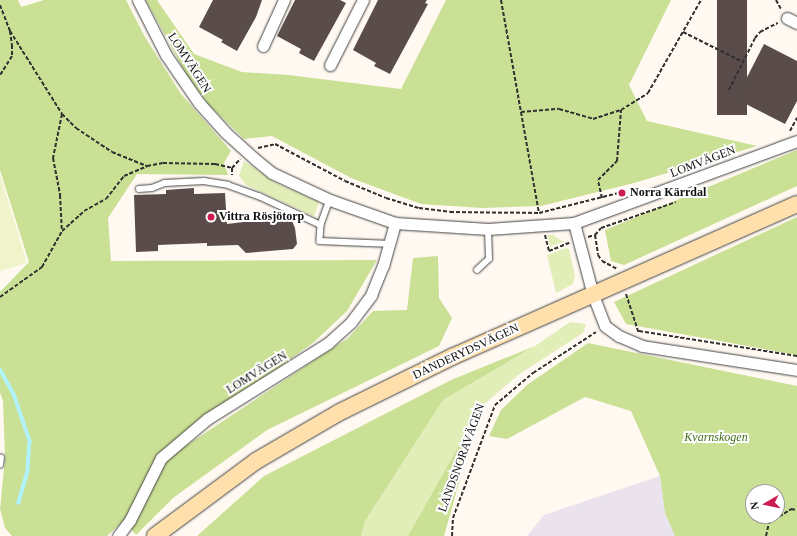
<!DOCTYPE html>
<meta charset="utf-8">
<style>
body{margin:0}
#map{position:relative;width:797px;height:536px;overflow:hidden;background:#fff9f2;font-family:"Times New Roman",serif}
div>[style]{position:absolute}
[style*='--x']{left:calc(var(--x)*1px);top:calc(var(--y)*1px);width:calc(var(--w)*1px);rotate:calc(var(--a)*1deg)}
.industrial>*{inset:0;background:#eae3ee}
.green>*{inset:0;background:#e2eeb7}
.forest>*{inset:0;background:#cae094}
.pitch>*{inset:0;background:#f0f4ca}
.stream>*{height:3.5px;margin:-1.75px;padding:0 1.75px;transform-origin:1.75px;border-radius:1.75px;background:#b1f3fc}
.building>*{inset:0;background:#594c4a;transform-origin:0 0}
.path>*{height:2px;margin-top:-1px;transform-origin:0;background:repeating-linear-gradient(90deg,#313131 0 4px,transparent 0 6px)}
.roads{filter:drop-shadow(0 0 1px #424242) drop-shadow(0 0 1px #424242)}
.service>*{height:5.5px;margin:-2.75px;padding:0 2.75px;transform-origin:2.75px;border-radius:2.75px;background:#fff}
.minor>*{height:11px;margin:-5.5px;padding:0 5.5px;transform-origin:5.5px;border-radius:5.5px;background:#fff}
.secondary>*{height:16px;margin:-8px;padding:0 8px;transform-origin:8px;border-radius:8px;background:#ffe0ad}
.dots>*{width:11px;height:11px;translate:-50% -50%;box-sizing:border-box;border:2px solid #fff;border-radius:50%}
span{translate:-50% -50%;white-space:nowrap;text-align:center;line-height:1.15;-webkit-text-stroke:4px #fff;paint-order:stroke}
.street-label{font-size:12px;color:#0f0f0f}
.poi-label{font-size:12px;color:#0f0f0f;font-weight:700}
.left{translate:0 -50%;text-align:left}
.park-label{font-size:12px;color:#416e19;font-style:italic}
.north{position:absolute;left:745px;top:484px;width:40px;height:40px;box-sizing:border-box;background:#fff;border:1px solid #9f9f9f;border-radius:50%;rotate:261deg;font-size:11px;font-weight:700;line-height:16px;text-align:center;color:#0f0f0f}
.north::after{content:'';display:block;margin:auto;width:14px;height:18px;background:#cd1a51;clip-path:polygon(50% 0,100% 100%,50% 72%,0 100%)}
</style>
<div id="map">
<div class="industrial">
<div style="clip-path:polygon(660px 476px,665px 513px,675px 536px,527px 536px,544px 515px)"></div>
</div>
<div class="green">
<div style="clip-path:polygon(244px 161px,276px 183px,319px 202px,314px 216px,246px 185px,239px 176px)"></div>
<div style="clip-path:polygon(547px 235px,553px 235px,564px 242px,550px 246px)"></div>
<div style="clip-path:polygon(566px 248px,569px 249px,575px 276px,573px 284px,556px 293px,547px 255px)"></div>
<div style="clip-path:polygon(570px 322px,586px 324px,583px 333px,518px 375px,480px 408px,408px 536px,361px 536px,365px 521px,443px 400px,535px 346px)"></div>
</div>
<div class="forest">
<div style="clip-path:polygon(0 0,18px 0,21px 7px,44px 0,126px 0,145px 37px,181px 94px,231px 151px,224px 163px,228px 175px,137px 174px,108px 218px,111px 261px,377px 260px,347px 311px,314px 342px,156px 456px,129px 516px,107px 536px,12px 536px,5px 528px,0 509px,5px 458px,3px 401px,0 393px,0 292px,29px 262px,0 170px)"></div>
<div style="clip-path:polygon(146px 0,157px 0,194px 54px,242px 72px,289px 75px,401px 89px,446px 0,671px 0,629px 85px,647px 121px,757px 146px,634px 183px,541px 206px,482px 208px,421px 204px,351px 178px,272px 136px,244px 139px,209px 105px,186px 74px)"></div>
<div style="clip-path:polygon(797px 150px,797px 186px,624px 265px,611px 261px,605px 230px)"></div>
<div style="clip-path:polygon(797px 217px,797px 355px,626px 324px,614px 302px)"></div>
<div style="clip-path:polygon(438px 256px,439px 298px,452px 318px,439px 346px,267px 430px,173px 498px,136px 535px,130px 528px,156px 472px,172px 455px,348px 338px,373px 311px,407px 310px,413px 258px)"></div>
<div style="clip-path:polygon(evenodd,588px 343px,797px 386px,797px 536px,675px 536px,665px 513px,660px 476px,631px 411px,585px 397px,507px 439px,489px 436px,501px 410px,527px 385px,588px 343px,753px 492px,777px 492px,777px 516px,753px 516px,753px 492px)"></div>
<div style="clip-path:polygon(535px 346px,443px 400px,365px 521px,361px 536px,197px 536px,264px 476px,451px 380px)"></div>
<div style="clip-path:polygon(480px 408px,444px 536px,408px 536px)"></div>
</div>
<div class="pitch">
<div style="clip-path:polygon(0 174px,27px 263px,0 271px)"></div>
</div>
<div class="stream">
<div style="--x:0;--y:369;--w:29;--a:61"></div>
<div style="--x:14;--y:394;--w:50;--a:71.2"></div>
<div style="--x:30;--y:441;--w:30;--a:94"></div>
<div style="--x:28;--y:471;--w:33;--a:106"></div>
</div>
<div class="building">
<div style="clip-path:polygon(213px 0,262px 0,256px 17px,237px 51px,221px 42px,223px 40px,199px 27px)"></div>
<div style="clip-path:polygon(295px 0,340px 0,346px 3px,314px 61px,299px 53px,301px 49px,277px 36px)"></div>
<div style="clip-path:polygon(378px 0,427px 0,425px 3px,428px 4px,390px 74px,374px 66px,376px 63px,353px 50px)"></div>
<div style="left:717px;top:0;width:30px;height:115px"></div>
<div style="clip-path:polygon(764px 44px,797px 61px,797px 101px,785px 124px,736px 99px)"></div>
<div style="clip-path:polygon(194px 188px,194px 194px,225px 193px,227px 224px,260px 220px,260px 217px,272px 216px,275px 222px,292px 221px,295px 228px,297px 244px,293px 249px,246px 253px,238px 245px,207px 246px,207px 243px,158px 245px,158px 251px,136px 252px,134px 195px,166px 194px,166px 190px)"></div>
</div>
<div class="path">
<div style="--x:501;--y:0;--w:216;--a:79.9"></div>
<div style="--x:776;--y:0;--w:10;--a:61"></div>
<div style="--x:0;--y:5;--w:28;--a:69"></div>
<div style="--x:10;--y:31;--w:14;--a:82"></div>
<div style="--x:12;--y:45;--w:11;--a:90"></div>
<div style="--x:12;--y:56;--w:22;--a:122"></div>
<div style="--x:10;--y:31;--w:98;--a:57.9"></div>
<div style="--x:62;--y:114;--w:45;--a:101.6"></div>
<div style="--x:53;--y:158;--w:38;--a:79"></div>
<div style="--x:60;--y:195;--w:36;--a:87"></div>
<div style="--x:683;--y:32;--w:67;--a:26.6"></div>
<div style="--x:729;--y:90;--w:58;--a:-63.4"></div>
<div style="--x:755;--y:38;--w:8;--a:-50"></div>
<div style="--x:760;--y:32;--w:20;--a:-27"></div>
<div style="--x:521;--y:112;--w:38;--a:-5"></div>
<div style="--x:559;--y:109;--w:35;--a:16"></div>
<div style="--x:593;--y:119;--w:29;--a:-18"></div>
<div style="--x:621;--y:110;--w:32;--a:-32"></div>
<div style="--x:648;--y:93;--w:107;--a:-60.3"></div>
<div style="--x:62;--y:114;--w:20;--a:45"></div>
<div style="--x:76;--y:128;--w:43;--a:33.7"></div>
<div style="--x:112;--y:152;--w:38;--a:22"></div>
<div style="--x:790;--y:131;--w:15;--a:-62"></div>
<div style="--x:258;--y:148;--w:17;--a:-13"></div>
<div style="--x:275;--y:144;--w:79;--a:27.9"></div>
<div style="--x:345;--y:181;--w:44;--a:22.5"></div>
<div style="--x:386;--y:198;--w:34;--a:17"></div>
<div style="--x:419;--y:208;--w:31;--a:7"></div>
<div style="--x:450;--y:212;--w:89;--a:0.6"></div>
<div style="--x:539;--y:213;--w:90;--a:-14.2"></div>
<div style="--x:232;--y:168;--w:7;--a:90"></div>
<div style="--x:602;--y:198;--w:18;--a:-103"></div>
<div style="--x:598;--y:180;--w:27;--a:-45"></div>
<div style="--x:617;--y:161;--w:51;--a:-85.5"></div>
<div style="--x:545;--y:235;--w:16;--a:76"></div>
<div style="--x:549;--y:251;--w:22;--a:-22"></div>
<div style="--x:595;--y:235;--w:9;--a:-49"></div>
<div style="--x:601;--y:228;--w:79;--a:-19.1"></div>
<div style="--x:588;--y:237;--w:7;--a:-16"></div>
<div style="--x:595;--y:235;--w:20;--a:81"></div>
<div style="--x:598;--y:255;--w:7;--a:56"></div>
<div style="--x:602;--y:261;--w:17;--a:28"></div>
<div style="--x:626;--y:294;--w:40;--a:72"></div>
<div style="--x:0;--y:297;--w:52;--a:-35.5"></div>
<div style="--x:42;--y:267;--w:41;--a:-60.9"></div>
<div style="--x:62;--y:231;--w:30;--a:-42"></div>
<div style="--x:84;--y:211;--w:25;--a:-29"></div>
<div style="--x:106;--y:199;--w:29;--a:-52"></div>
<div style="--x:124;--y:176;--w:25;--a:-23"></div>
<div style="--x:147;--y:166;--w:16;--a:-11"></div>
<div style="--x:163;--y:163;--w:52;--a:1.1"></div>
<div style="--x:215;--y:164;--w:17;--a:13"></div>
<div style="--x:232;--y:168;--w:12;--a:-48"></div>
<div style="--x:639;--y:331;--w:160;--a:9"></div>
<div style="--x:452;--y:536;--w:18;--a:-87"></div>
<div style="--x:453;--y:518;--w:121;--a:-69.6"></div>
<div style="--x:495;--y:405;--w:50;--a:-40.1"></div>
<div style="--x:533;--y:373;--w:75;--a:-33.1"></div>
<div style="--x:766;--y:536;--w:13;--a:-77"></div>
<div style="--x:769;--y:523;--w:26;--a:-32"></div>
<div style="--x:791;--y:509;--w:6;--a:9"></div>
</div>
<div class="roads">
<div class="service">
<div style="--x:139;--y:189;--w:13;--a:-4"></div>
<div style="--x:152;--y:188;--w:14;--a:-21"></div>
<div style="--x:165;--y:183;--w:39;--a:-3"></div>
<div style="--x:204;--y:181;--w:24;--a:9"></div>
<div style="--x:228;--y:185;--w:33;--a:20"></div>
<div style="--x:259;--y:196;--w:68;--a:25.1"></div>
<div style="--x:330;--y:200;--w:27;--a:110"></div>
<div style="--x:321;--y:225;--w:16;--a:94"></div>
<div style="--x:320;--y:241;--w:71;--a:2.4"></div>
<div style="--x:477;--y:270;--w:16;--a:-43"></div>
<div style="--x:489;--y:259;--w:30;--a:-92"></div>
<div style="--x:0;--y:465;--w:7;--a:-82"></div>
</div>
<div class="minor">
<div style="--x:138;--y:0;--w:62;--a:63"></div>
<div style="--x:166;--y:55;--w:58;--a:55.5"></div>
<div style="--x:199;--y:103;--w:40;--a:48"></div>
<div style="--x:226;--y:133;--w:40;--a:42"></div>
<div style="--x:256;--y:160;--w:21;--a:39"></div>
<div style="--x:272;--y:173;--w:64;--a:25"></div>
<div style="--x:330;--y:200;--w:69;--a:19.5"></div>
<div style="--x:395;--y:223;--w:93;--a:3.7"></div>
<div style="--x:488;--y:229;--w:86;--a:-4"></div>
<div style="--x:574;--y:223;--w:238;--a:-20.2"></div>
<div style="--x:787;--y:18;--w:11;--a:27"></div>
<div style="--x:263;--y:46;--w:51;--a:-65.5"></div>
<div style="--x:330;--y:65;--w:73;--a:-63.1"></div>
<div style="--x:574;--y:223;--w:74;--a:75.2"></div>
<div style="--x:593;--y:295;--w:33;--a:69"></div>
<div style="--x:605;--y:326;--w:17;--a:36"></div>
<div style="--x:619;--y:336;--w:25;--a:23"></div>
<div style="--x:642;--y:346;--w:157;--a:8.8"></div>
<div style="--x:118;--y:536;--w:20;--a:-53"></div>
<div style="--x:130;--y:520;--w:69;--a:-63.4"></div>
<div style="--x:161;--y:458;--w:60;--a:-40.3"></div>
<div style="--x:207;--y:419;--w:143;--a:-32.1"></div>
<div style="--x:328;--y:343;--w:31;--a:-42"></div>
<div style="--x:351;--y:322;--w:34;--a:-53"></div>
<div style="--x:371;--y:295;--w:31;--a:-68"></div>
<div style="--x:383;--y:266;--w:45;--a:-74.4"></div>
</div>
<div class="secondary">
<div style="--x:155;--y:536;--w:126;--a:-36.6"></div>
<div style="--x:256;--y:461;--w:95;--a:-30.3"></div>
<div style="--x:338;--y:413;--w:129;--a:-26.2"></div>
<div style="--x:454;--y:356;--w:375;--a:-23.9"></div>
</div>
</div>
<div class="dots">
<div style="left:622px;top:193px;background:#cd1a51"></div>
<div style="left:211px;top:217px;background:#cd1a51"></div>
</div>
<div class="street-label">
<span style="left:189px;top:63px;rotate:57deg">LOMVÄGEN</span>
<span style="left:703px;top:162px;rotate:-21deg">LOMVÄGEN</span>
<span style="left:466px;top:352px;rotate:-25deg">DANDERYDSVÄGEN</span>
<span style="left:257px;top:373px;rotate:-32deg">LOMVÄGEN</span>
<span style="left:462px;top:458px;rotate:-70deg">LANDSNORAVÄGEN</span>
</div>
<div class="poi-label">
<span class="left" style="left:630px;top:193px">Norra Kärrdal</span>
<span class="left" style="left:219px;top:217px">Vittra Rösjötorp</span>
</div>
<div class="park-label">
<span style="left:716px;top:438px">Kvarnskogen</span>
</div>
<div class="north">N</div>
</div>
